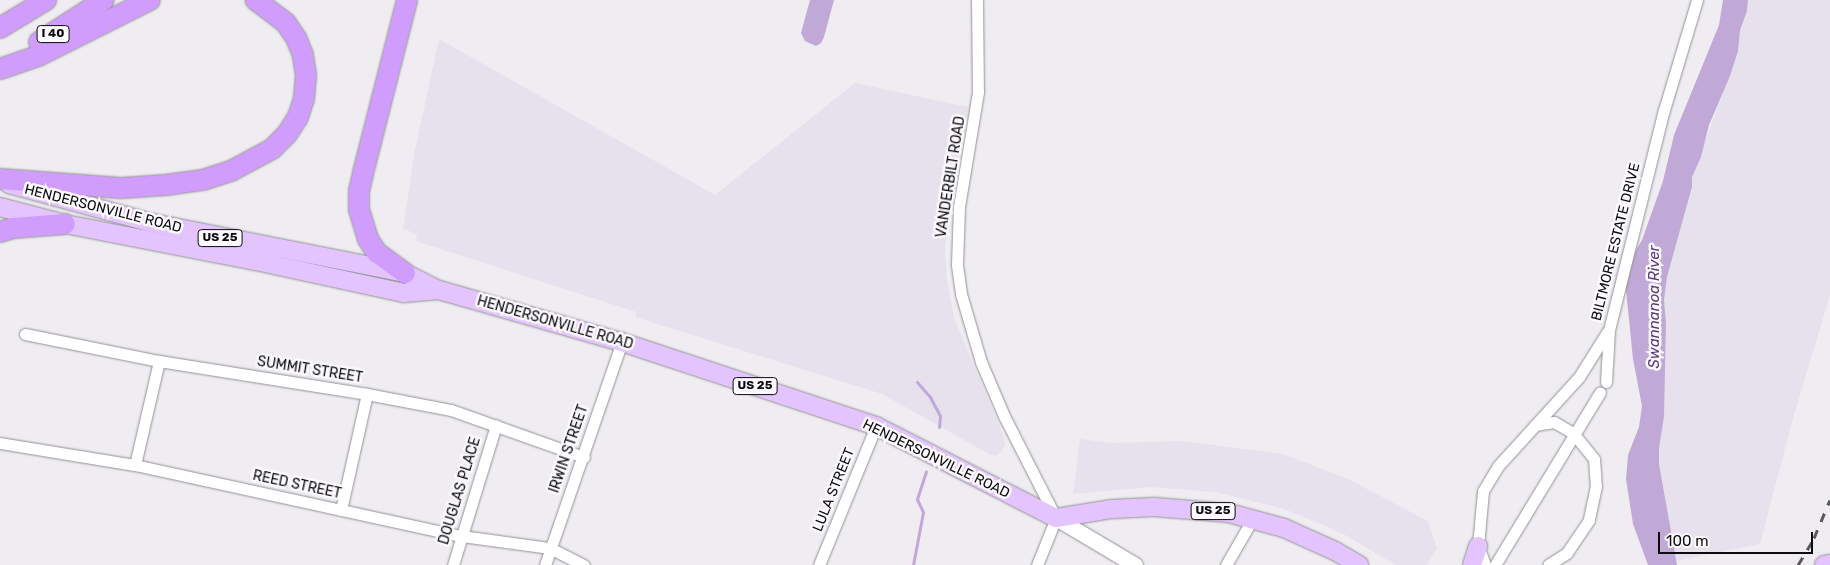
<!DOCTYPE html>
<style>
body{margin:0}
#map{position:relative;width:1830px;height:565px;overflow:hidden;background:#efedf1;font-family:Rubik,sans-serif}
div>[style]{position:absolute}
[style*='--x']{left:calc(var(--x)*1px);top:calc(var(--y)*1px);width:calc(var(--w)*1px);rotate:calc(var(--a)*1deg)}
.built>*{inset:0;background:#e6e1ec}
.water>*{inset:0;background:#c0a8d7}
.stream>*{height:3px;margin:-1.5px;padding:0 1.5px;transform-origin:1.5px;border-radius:1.5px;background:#c0a8d7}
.roads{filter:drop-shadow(0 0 1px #939195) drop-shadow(0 0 1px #939195)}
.minor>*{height:11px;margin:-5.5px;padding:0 5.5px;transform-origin:5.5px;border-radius:5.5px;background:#fff}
.secondary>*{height:15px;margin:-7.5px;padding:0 7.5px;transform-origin:7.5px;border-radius:7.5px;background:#fff}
.primary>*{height:18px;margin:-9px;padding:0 9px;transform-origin:9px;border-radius:9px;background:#e3c4fe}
.motorway>*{height:20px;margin:-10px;padding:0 10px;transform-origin:10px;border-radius:10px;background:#d09dfd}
.rail>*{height:3px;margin-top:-1.5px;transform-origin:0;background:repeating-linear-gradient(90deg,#59585a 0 9px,transparent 0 18px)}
span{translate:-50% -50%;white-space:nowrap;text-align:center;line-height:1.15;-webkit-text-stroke:5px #fcfafe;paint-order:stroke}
.shield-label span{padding:1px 4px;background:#fcfafe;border:1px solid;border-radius:4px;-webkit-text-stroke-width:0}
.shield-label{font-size:12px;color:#0b0b0c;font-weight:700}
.street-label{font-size:14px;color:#0b0b0c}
.water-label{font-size:15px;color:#593973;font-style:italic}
.scale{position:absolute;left:1658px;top:532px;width:155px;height:22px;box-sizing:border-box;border:2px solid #0b0b0c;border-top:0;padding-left:6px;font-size:15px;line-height:18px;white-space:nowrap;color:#0b0b0c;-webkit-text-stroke:4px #fcfafe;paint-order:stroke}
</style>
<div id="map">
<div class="built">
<div style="clip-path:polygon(1748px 0,1830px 0,1830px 295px,1793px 418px,1760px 544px,1676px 561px,1659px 464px,1659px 448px,1664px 417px,1666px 323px,1664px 300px,1667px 277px,1692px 187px,1692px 177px,1738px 51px,1740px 30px,1747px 11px)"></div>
<div style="clip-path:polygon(439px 39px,715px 195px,855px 83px,968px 107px,948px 209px,945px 251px,947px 280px,954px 318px,1003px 435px,1005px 445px,1001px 452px,996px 456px,991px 455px,882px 394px,635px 317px,636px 312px,416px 241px,417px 234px,403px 229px,414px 155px)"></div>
<div style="clip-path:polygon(1080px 439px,1112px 443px,1181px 441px,1283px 454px,1348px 479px,1428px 521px,1437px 548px,1426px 565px,1396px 565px,1345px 535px,1319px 523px,1284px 509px,1216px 492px,1150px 487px,1073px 494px)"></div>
</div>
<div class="water">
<div style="clip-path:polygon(810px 0,834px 0,824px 37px,821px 43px,816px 46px,805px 41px,801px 33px)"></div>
<div style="clip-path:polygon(1723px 0,1748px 0,1747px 11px,1740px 30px,1738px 51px,1730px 76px,1709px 125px,1701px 157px,1692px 177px,1692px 187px,1667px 277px,1664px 300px,1666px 323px,1664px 417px,1659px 448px,1659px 464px,1677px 565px,1648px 565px,1633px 524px,1626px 479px,1628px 455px,1639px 427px,1642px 406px,1633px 359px,1624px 270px,1642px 240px,1663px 181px,1674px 135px,1719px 25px)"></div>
</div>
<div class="stream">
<div style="--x:917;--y:382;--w:20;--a:49"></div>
<div style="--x:930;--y:397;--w:21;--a:62"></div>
<div style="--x:940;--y:416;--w:11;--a:95"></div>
<div style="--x:913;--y:565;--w:54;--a:-79.3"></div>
<div style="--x:923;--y:512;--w:14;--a:-115"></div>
<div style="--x:917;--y:499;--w:29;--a:-72"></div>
</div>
<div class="roads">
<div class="minor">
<div style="--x:977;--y:0;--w:92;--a:89.4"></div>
<div style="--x:978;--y:92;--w:117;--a:99.4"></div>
<div style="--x:959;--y:207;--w:58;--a:92"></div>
<div style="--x:957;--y:265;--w:29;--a:82"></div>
<div style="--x:961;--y:294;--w:71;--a:73.6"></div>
<div style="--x:981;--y:362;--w:59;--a:66.9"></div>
<div style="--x:1004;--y:416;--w:114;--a:63"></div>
<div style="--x:1056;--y:518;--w:51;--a:112"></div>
<div style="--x:25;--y:334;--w:137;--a:11.4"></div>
<div style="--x:159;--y:361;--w:211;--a:9"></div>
<div style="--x:367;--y:394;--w:86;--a:10.8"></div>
<div style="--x:451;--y:410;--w:141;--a:19.5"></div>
<div style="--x:1606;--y:382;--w:52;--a:-86.7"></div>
<div style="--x:1609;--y:330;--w:227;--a:-76"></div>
<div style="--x:1664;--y:110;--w:115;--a:-73.3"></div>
<div style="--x:1535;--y:425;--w:19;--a:-9"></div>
<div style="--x:1554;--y:422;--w:22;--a:30"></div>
<div style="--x:1573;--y:433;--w:33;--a:51"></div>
<div style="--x:1594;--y:459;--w:27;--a:86"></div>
<div style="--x:1596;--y:486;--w:35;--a:102"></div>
<div style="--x:1589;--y:520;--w:40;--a:124"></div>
<div style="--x:1567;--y:553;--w:22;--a:148"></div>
<div style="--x:0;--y:443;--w:137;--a:9.3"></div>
<div style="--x:135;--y:465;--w:335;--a:12.3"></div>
<div style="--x:462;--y:536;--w:89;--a:7.8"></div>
<div style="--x:550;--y:548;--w:38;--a:27"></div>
<div style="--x:135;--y:465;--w:107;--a:-77"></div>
<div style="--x:341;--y:510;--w:119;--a:-77.4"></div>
<div style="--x:453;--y:565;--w:146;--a:-72.9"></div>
<div style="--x:545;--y:565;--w:236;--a:-71"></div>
<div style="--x:819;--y:565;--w:150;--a:-67.7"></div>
<div style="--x:1226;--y:565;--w:54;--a:-60.1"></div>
<div style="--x:1485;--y:565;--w:20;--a:-110"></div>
<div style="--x:1478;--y:546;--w:55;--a:-84.8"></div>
<div style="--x:1483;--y:491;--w:29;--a:-59"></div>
<div style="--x:1498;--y:466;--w:120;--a:-47.7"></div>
<div style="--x:1579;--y:377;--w:54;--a:-57.8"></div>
<div style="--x:1495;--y:565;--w:202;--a:-58.7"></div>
</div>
<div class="secondary">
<div style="--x:1056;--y:518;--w:92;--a:30.7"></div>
</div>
<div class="primary">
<div style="--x:9;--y:184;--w:149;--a:15.2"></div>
<div style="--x:153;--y:223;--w:257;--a:11.2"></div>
<div style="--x:405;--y:273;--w:38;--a:27"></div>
<div style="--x:439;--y:290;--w:190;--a:15.9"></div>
<div style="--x:622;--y:342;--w:268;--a:18.3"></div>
<div style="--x:876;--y:426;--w:202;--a:27.1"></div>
<div style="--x:1056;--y:518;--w:57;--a:-9.1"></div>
<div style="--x:1112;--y:509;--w:42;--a:-2.7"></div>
<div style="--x:1154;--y:507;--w:75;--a:4.6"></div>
<div style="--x:1229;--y:513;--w:57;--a:15.3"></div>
<div style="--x:1284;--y:528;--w:56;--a:24.3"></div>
<div style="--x:1335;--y:551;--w:28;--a:30"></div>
<div style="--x:0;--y:207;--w:67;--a:14.7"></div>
<div style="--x:65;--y:224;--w:195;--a:11"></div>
<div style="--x:256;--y:261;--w:151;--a:12.2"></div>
<div style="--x:404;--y:293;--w:35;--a:-5"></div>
<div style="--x:1472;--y:565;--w:20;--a:-72"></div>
<div style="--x:1824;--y:565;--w:6;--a:-9"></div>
</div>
<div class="motorway">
<div style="--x:0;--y:28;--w:54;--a:-31.3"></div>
<div style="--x:39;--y:42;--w:77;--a:-32.9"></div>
<div style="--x:0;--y:69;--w:40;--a:-18.9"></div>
<div style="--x:38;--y:56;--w:125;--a:-26.6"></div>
<div style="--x:0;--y:179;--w:121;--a:4.3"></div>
<div style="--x:121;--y:188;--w:45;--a:-3.8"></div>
<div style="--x:166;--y:185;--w:37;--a:-8"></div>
<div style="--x:203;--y:180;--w:29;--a:-18"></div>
<div style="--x:231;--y:171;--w:47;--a:-28.2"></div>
<div style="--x:272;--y:149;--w:21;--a:-45"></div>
<div style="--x:287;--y:134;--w:20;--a:-57"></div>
<div style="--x:298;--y:117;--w:20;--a:-72"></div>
<div style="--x:304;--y:98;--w:23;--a:-85"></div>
<div style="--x:306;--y:75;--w:20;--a:-99"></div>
<div style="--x:303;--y:55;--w:18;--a:-112"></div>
<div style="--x:296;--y:38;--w:18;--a:-124"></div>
<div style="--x:286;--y:23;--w:38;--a:-143"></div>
<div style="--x:0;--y:232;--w:14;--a:-17"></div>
<div style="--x:13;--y:228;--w:52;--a:-4.4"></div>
<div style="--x:405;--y:273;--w:34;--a:-144"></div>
<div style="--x:377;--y:253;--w:17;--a:-123"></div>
<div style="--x:368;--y:239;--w:31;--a:-107"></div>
<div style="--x:359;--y:209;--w:18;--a:-90"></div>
<div style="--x:359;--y:191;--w:18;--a:-77"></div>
<div style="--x:363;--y:173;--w:179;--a:-75.7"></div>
</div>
</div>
<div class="rail">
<div style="--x:1798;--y:565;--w:31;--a:-59"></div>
<div style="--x:1814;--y:538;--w:41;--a:-67.2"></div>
</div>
<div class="shield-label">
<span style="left:53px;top:34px">I 40</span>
<span style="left:220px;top:238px">US 25</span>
<span style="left:755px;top:386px">US 25</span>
<span style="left:1213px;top:511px">US 25</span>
</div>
<div class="street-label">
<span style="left:951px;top:177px;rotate:-81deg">VANDERBILT ROAD</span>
<span style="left:103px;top:209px;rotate:14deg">HENDERSONVILLE ROAD</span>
<span style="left:1616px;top:242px;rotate:-76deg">BILTMORE ESTATE DRIVE</span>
<span style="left:555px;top:323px;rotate:16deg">HENDERSONVILLE ROAD</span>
<span style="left:310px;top:370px;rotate:9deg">SUMMIT STREET</span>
<span style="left:569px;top:449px;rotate:-71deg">IRWIN STREET</span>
<span style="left:936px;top:459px;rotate:26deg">HENDERSONVILLE ROAD</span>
<span style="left:297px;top:485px;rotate:12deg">REED STREET</span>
<span style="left:834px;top:490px;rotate:-68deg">LULA STREET</span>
<span style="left:460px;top:491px;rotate:-73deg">DOUGLAS PLACE</span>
</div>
<div class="water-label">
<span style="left:1655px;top:307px;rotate:-90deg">Swannanoa River</span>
</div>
<div class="scale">100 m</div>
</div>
